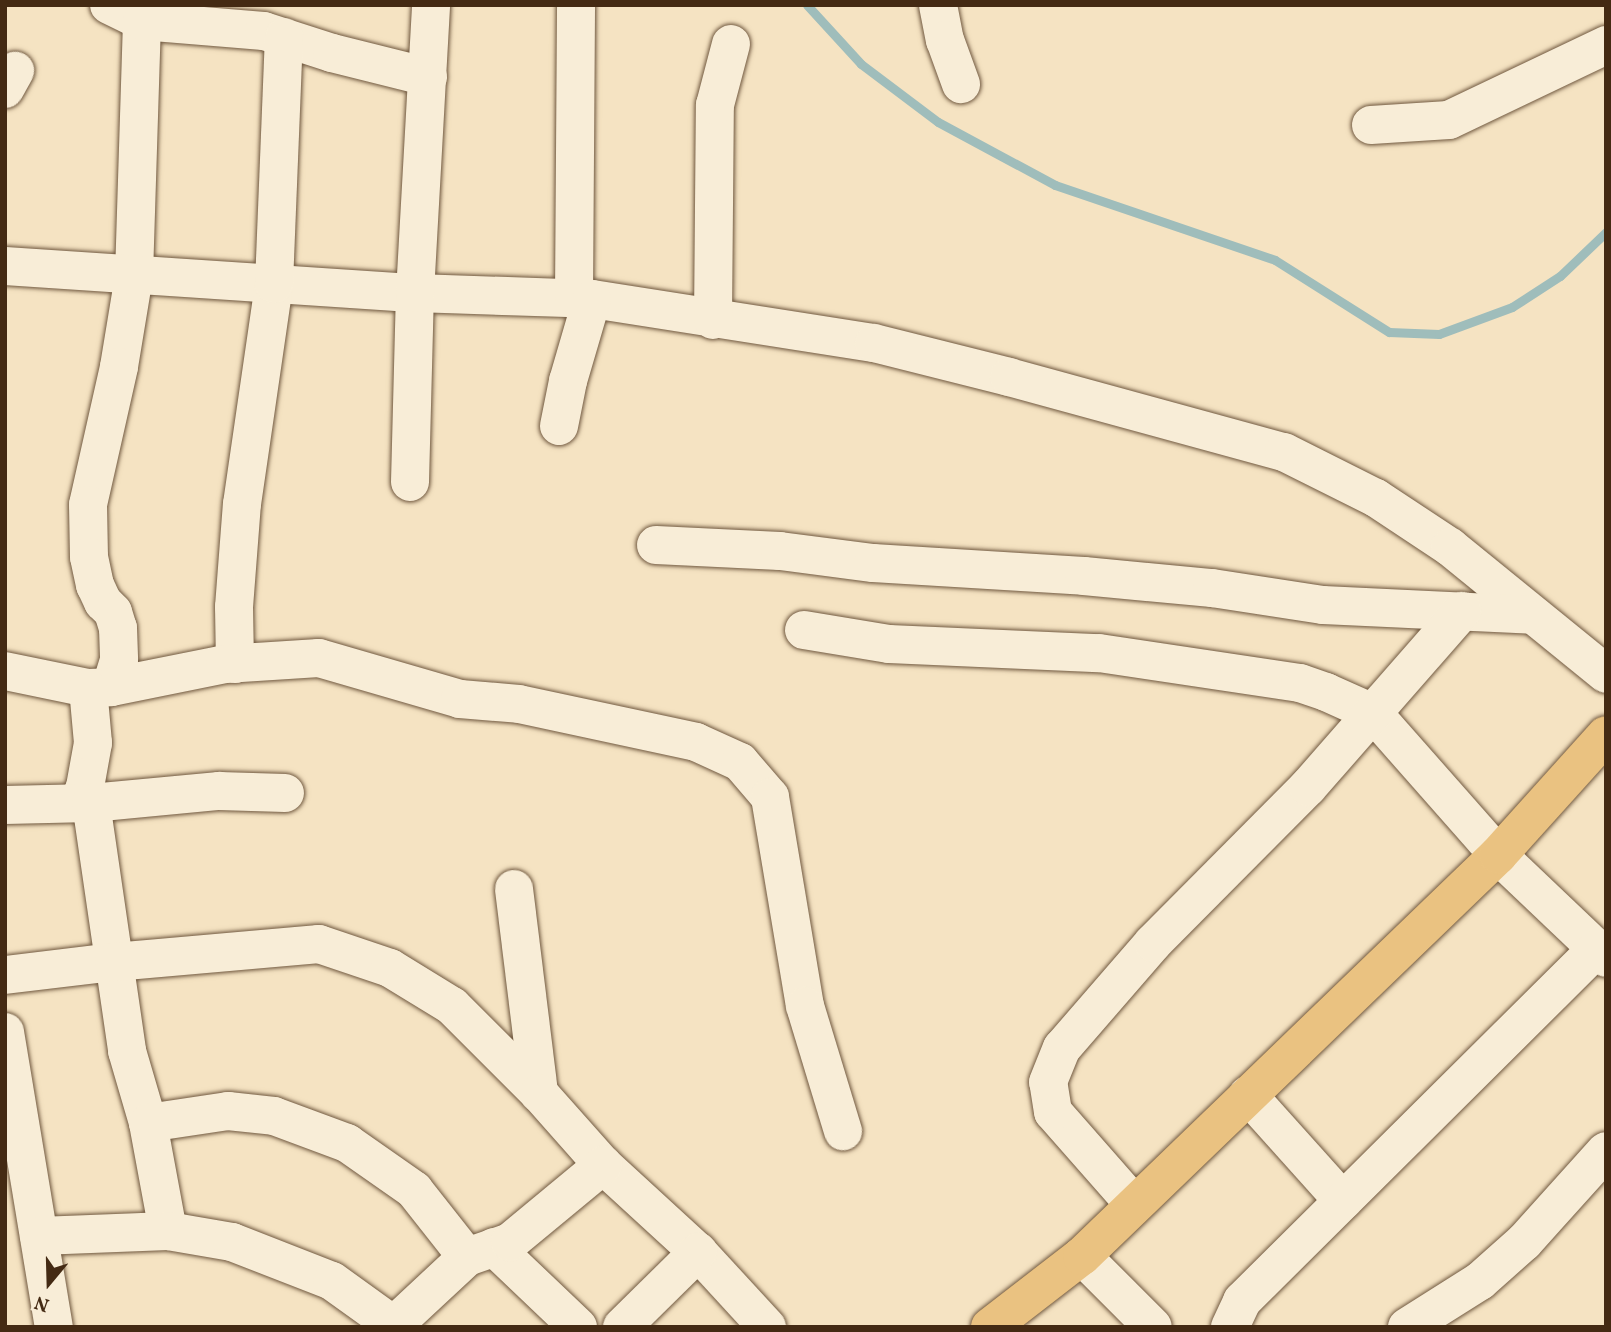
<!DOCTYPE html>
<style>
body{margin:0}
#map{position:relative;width:1611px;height:1332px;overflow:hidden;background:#f5e3c2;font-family:Vollkorn,serif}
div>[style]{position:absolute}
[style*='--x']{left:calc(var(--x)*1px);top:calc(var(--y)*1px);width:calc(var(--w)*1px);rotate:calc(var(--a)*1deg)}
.stream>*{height:9px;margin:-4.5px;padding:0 4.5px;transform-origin:4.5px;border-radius:4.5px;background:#9fbdbb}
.roads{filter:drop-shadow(0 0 2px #70583f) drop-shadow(0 0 2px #70583f)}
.minor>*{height:38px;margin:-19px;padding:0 19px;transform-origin:19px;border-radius:19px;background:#f8edd7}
.major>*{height:38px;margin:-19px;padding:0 19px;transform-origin:19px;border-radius:19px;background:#eac281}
span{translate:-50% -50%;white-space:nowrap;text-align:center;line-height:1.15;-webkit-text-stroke:5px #f8edd7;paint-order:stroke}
.frame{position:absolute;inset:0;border:7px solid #442a13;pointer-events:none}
.north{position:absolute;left:14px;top:1248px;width:70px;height:70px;-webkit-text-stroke:5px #f8edd7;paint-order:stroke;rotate:199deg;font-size:19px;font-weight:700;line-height:28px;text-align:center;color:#442a13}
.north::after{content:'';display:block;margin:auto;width:24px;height:32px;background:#442a13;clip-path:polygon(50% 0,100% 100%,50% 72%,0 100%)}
</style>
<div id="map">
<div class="stream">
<div style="--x:807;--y:5;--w:80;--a:47.5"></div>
<div style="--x:861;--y:64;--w:96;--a:37"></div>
<div style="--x:938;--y:122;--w:133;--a:28.3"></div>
<div style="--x:1055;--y:185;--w:232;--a:18.8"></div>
<div style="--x:1275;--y:260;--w:135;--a:32.3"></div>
<div style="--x:1389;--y:332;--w:50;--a:2.3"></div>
<div style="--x:1439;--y:334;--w:78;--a:-20.3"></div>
<div style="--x:1512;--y:307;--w:57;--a:-32.9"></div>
<div style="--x:1560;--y:276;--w:64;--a:-43.7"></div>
</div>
<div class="roads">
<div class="minor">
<div style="--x:109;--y:5;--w:37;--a:26"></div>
<div style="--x:142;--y:21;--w:255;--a:91.8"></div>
<div style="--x:134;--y:276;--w:92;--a:99.4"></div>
<div style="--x:119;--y:367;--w:141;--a:102.7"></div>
<div style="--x:88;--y:505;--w:52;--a:88.9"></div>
<div style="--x:89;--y:557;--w:29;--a:78"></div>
<div style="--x:95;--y:585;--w:19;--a:65"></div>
<div style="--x:103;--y:602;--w:14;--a:45"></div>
<div style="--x:113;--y:612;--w:17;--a:73"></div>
<div style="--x:118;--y:628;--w:32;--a:88"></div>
<div style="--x:119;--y:660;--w:28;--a:107"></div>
<div style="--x:938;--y:5;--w:36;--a:79"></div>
<div style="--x:945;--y:40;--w:47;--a:70"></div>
<div style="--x:142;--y:21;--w:122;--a:4.7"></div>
<div style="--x:264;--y:31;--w:71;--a:17.9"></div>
<div style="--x:332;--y:53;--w:99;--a:14"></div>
<div style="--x:5;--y:89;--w:21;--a:-61"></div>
<div style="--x:1371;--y:125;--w:78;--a:-3.7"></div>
<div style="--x:1449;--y:120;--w:174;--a:-25.5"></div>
<div style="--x:5;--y:266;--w:411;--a:3.8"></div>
<div style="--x:415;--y:293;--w:177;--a:1.9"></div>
<div style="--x:592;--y:299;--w:285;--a:8.9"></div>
<div style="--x:874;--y:343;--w:139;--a:14.1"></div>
<div style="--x:1009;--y:377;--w:285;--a:15.3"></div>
<div style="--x:1284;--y:452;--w:103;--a:26.6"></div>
<div style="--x:1376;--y:498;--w:89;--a:33.5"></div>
<div style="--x:1450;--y:547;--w:201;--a:39.1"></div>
<div style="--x:574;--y:297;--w:292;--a:-89.6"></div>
<div style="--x:713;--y:320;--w:215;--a:-89.5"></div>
<div style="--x:715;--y:105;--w:63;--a:-75.3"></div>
<div style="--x:559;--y:426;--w:46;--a:-78.7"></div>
<div style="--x:568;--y:381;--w:85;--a:-73.7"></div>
<div style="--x:410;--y:482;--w:189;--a:-88.5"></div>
<div style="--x:415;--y:293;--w:288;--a:-86.8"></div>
<div style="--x:656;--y:545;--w:124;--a:2.8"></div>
<div style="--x:780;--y:551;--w:94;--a:7.4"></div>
<div style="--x:873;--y:563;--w:211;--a:3.5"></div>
<div style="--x:1084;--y:576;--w:129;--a:5.4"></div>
<div style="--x:1212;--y:588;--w:112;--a:8.7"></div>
<div style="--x:1323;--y:605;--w:210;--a:2.7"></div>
<div style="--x:804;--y:630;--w:86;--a:9.4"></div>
<div style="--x:889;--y:644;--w:210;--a:2.5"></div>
<div style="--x:1099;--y:653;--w:203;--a:8.5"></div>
<div style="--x:1300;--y:683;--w:28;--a:19"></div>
<div style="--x:1326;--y:692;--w:51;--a:24.1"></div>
<div style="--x:1373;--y:713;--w:189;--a:48.6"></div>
<div style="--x:1498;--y:855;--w:149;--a:43.6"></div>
<div style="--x:235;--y:664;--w:57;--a:-91"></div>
<div style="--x:234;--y:607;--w:103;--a:-85.6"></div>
<div style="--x:242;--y:504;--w:222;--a:-81.7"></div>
<div style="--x:274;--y:284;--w:247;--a:-87.7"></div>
<div style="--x:5;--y:671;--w:85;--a:11.6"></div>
<div style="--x:88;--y:688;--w:23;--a:-2"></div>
<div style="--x:111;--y:687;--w:116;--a:-11.4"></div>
<div style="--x:225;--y:664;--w:94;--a:-3.7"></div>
<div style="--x:319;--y:658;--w:147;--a:16.2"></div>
<div style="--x:460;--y:699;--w:59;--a:4.8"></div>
<div style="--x:519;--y:704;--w:181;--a:12.1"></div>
<div style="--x:696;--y:742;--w:48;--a:24.4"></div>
<div style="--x:740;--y:762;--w:46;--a:49.4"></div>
<div style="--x:770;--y:797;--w:212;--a:80.5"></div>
<div style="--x:805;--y:1006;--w:131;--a:73.1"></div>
<div style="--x:78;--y:803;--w:17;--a:-66"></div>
<div style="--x:85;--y:787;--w:45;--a:-79.7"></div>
<div style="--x:93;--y:743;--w:55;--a:-95.2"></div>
<div style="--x:91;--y:803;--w:251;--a:81.7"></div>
<div style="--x:127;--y:1051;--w:75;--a:73.7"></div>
<div style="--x:148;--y:1123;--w:110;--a:79.5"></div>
<div style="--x:5;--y:805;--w:86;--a:-1.3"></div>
<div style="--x:91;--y:803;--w:129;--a:-5.4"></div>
<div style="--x:219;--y:791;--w:66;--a:1.7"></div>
<div style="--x:514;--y:889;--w:206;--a:83"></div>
<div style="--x:5;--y:975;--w:110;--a:-6.8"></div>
<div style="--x:114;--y:962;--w:206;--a:-5"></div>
<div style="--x:319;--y:944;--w:75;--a:18.7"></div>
<div style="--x:390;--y:968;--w:73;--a:31.5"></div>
<div style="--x:452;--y:1006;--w:123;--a:45"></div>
<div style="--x:539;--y:1093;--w:96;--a:48.4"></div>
<div style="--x:603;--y:1165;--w:129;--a:42.5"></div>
<div style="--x:698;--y:1252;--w:102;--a:47.4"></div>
<div style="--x:5;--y:1032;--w:299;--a:80.6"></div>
<div style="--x:1248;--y:1095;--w:142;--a:48.1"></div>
<div style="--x:148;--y:1123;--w:81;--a:-8.5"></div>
<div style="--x:228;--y:1111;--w:46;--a:6.2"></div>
<div style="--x:274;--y:1116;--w:78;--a:20.3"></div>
<div style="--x:347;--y:1143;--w:82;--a:35"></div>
<div style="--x:414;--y:1190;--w:85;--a:51.7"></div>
<div style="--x:467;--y:1257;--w:100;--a:137"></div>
<div style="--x:1133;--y:1203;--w:121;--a:-131.3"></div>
<div style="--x:1053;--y:1112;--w:30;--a:-99"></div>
<div style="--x:1048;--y:1082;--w:37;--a:-68"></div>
<div style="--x:1062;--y:1048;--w:139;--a:-49.1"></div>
<div style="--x:1153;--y:943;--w:220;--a:-45.2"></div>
<div style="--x:1308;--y:787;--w:234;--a:-48.8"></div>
<div style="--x:39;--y:1236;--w:129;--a:-2.2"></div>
<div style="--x:168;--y:1231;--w:65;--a:9.8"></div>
<div style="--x:232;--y:1242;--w:107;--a:21.3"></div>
<div style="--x:332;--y:1281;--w:79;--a:35.7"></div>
<div style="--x:494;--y:1247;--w:116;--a:43.6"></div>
<div style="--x:1082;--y:1256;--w:100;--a:45"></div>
<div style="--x:467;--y:1257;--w:46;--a:-19.2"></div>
<div style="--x:510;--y:1242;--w:121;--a:-39.6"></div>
<div style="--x:622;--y:1327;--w:107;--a:-44.6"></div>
<div style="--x:1230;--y:1327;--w:29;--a:-65"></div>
<div style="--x:1242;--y:1301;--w:499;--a:-44.8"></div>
<div style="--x:1407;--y:1327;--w:86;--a:-32.2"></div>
<div style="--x:1480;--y:1281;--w:59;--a:-41.6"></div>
<div style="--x:1524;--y:1242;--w:122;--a:-48"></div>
</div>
<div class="major">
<div style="--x:990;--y:1327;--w:116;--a:-37.7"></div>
<div style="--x:1082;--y:1256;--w:578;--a:-43.95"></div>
<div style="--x:1498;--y:855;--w:161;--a:-48"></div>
</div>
</div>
<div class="frame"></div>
<div class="north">N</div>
</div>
